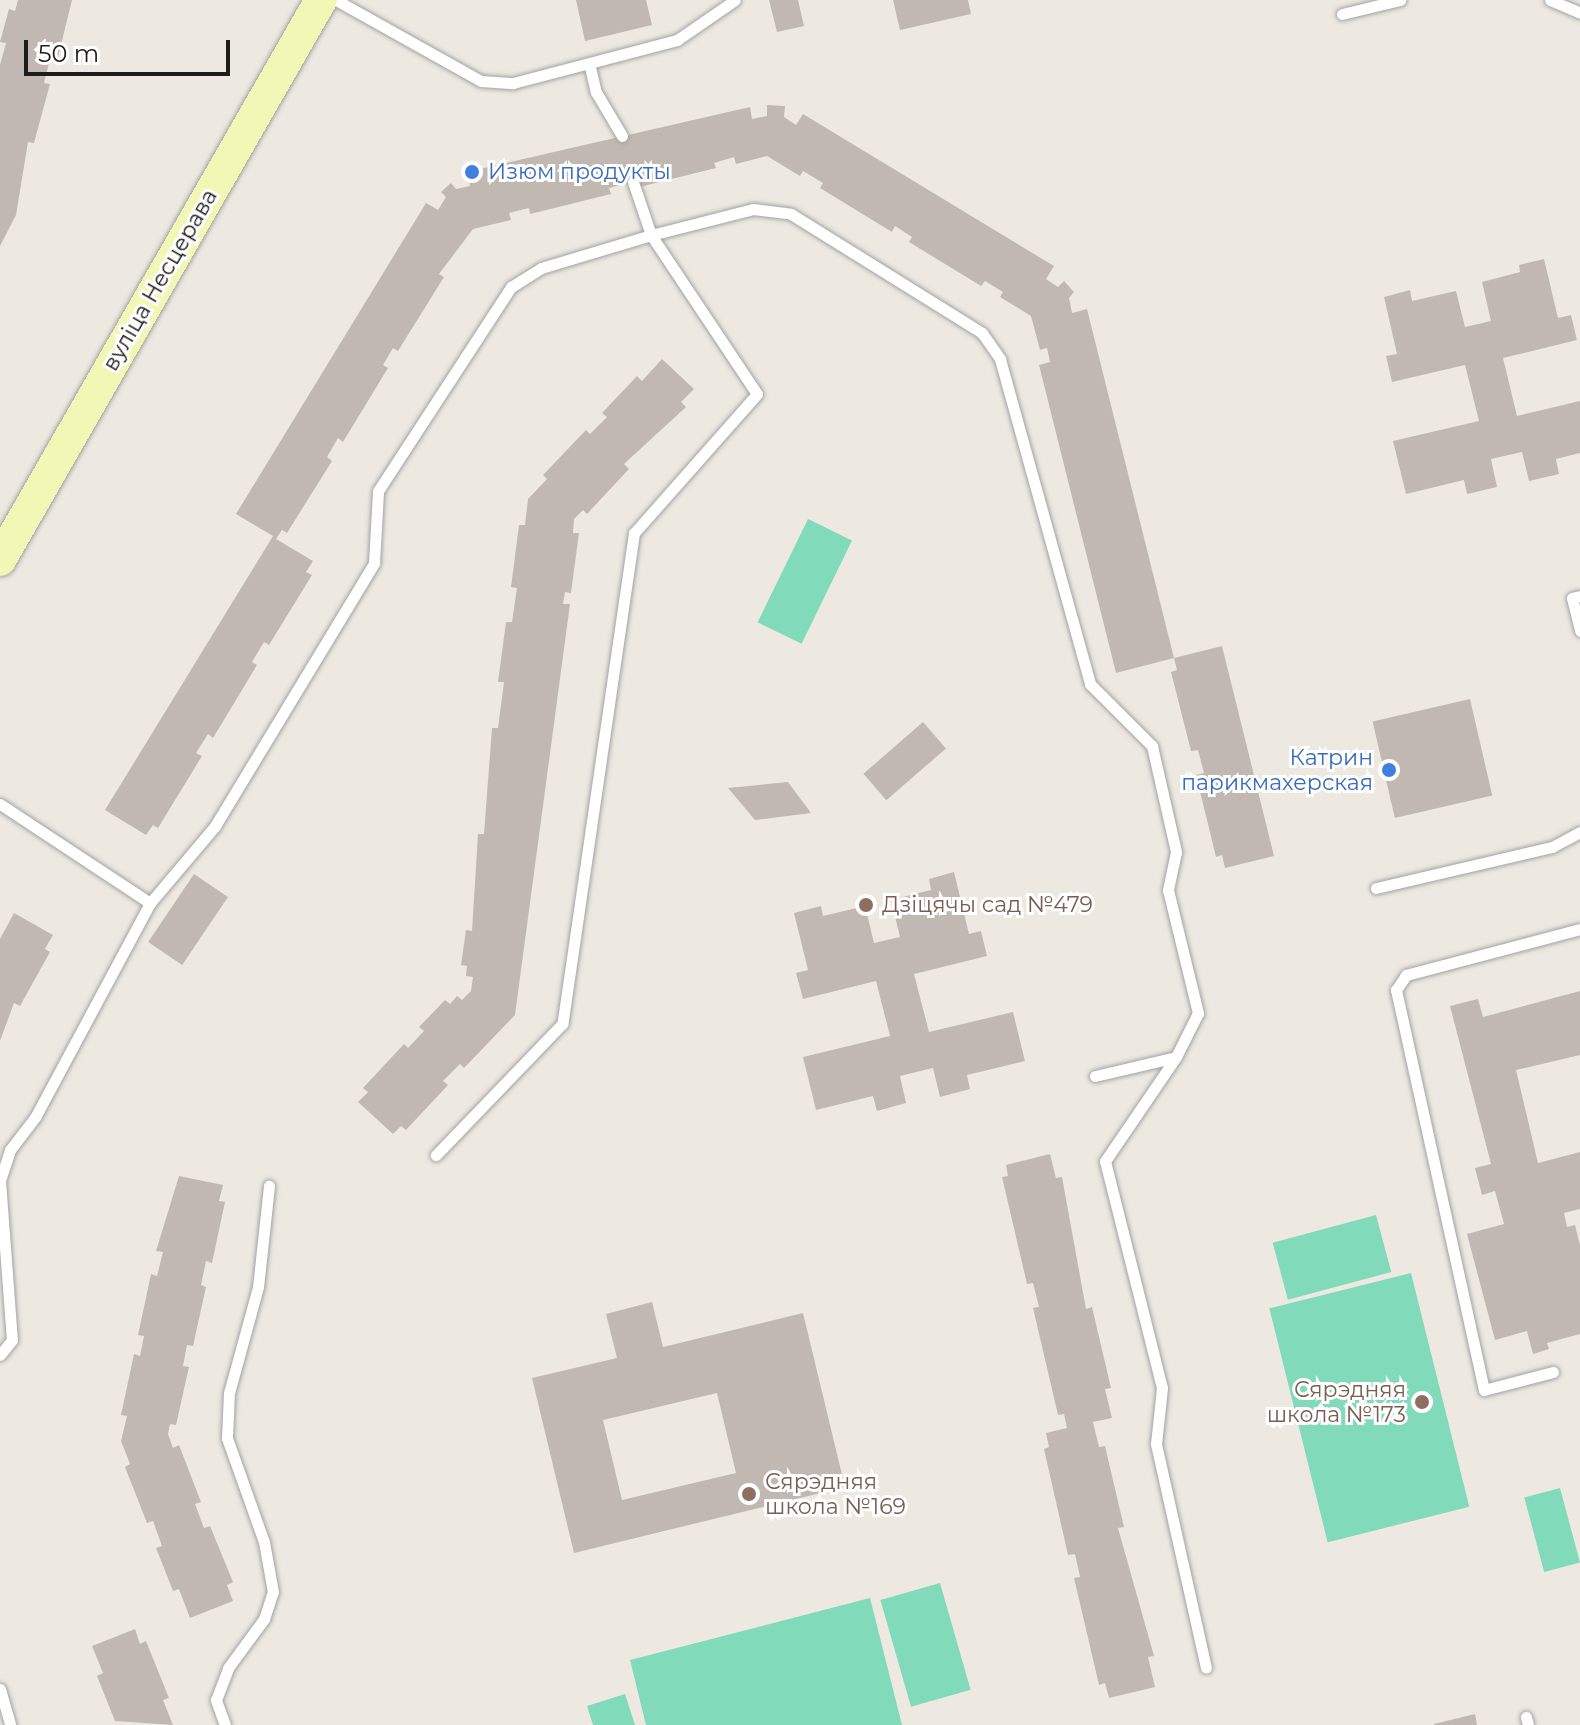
<!DOCTYPE html>
<meta charset="utf-8">
<style>
body{margin:0}
#map{position:relative;width:1580px;height:1725px;overflow:hidden;background:#ede9e1;font-family:Montserrat,sans-serif}
div>[style]{position:absolute}
[style*='--x']{left:calc(var(--x)*1px);top:calc(var(--y)*1px);width:calc(var(--w)*1px);rotate:calc(var(--a)*1deg)}
.pitch>*{inset:0;background:#81daba;transform-origin:0 0}
.building>*{inset:0;background:#c1b9b1;transform-origin:0 0}
.roads{filter:drop-shadow(0 0 2px #a3a3a3) drop-shadow(0 0 2px #a3a3a3)}
.lane>*{height:11px;margin:-5.5px;padding:0 5.5px;transform-origin:5.5px;border-radius:5.5px;background:#fff}
.secondary>*{height:32px;margin:-16px;padding:0 16px;transform-origin:16px;border-radius:16px;background:#f2f7b5}
.dots>*{width:22px;height:22px;translate:-50% -50%;box-sizing:border-box;border:4px solid #fff;border-radius:50%}
span{translate:-50% -50%;white-space:nowrap;text-align:center;line-height:1.15;-webkit-text-stroke:6px #fff;paint-order:stroke}
.shop-label{font-size:22px;color:#366cbe}
.left{translate:0 -50%;text-align:left}
.right{translate:-100% -50%;text-align:right}
.street-label{font-size:22px;color:#1c1c1c}
.education-label{font-size:22px;color:#785e54}
.scale{position:absolute;left:24px;top:40px;width:206px;height:36px;box-sizing:border-box;border:4px solid #1c1c1c;border-top:0;padding-left:10px;font-size:24px;line-height:28px;white-space:nowrap;color:#1c1c1c;-webkit-text-stroke:6px #fff;paint-order:stroke}
</style>
<div id="map">
<div class="pitch">
<div style="left:808px;top:519px;width:49px;height:115px;rotate:26deg"></div>
<div style="left:1376px;top:1215px;width:59px;height:107px;rotate:75deg"></div>
<div style="left:1411px;top:1273px;width:241px;height:146px;rotate:76deg"></div>
<div style="left:1560px;top:1488px;width:77px;height:37px;rotate:75deg"></div>
<div style="left:940px;top:1583px;width:111px;height:62px;rotate:74deg"></div>
<div style="clip-path:polygon(870px 1598px,902px 1725px,646px 1725px,630px 1660px)"></div>
<div style="clip-path:polygon(625px 1694px,635px 1725px,593px 1725px,587px 1706px)"></div>
</div>
<div class="building">
<div style="clip-path:polygon(18px 0,72px 0,58px 57px,51px 55px,44px 83px,50px 84px,34px 143px,28px 142px,16px 215px,0 246px,0 65px,6px 43px,0 42px,9px 9px,15px 11px)"></div>
<div style="clip-path:polygon(576px 0,646px 0,652px 25px,585px 41px)"></div>
<div style="clip-path:polygon(769px 0,798px 0,804px 26px,777px 32px)"></div>
<div style="clip-path:polygon(893px 0,968px 0,971px 14px,900px 30px)"></div>
<div style="clip-path:polygon(767px 105px,785px 106px,784px 117px,796px 125px,803px 114px,1054px 266px,1046px 279px,1058px 287px,1064px 281px,1074px 292px,1069px 298px,1072px 313px,1087px 309px,1174px 658px,1116px 673px,1039px 365px,1050px 362px,1047px 348px,1040px 350px,1031px 316px,1000px 297px,1003px 292px,985px 281px,981px 286px,909px 242px,912px 237px,895px 226px,892px 232px,820px 188px,823px 183px,803px 171px,800px 176px,767px 156px,736px 164px,734px 157px,714px 163px,716px 168px,631px 189px,629px 183px,609px 188px,611px 194px,530px 214px,529px 208px,509px 213px,511px 220px,473px 229px,439px 274px,444px 277px,398px 351px,393px 348px,383px 365px,388px 368px,343px 442px,338px 438px,327px 457px,332px 461px,287px 533px,282px 530px,276px 539px,313px 561px,306px 572px,312px 575px,269px 645px,264px 642px,252px 662px,257px 665px,213px 738px,208px 734px,196px 753px,202px 756px,158px 828px,153px 825px,146px 835px,105px 810px,273px 536px,236px 514px,426px 203px,438px 210px,446px 197px,441px 192px,451px 183px,456px 189px,470px 186px,467px 172px,750px 107px,752px 119px,767px 116px)"></div>
<div style="clip-path:polygon(1544px 259px,1558px 318px,1571px 315px,1577px 340px,1503px 358px,1517px 416px,1580px 401px,1580px 453px,1556px 459px,1559px 474px,1529px 481px,1522px 452px,1491px 459px,1497px 487px,1467px 494px,1464px 480px,1406px 494px,1393px 441px,1479px 421px,1465px 365px,1392px 382px,1386px 356px,1397px 354px,1384px 297px,1410px 290px,1412px 301px,1456px 291px,1465px 327px,1491px 321px,1482px 282px,1520px 272px,1519px 265px)"></div>
<div style="clip-path:polygon(662px 359px,694px 389px,681px 402px,686px 407px,624px 464px,629px 469px,587px 514px,583px 510px,574px 519px,573px 533px,579px 533px,571px 593px,565px 592px,563px 604px,570px 604px,515px 1015px,464px 1068px,460px 1064px,443px 1081px,448px 1085px,406px 1130px,401px 1126px,393px 1134px,358px 1102px,368px 1092px,363px 1088px,404px 1044px,408px 1048px,424px 1031px,419px 1027px,445px 1000px,450px 1004px,457px 996px,462px 1000px,471px 991px,473px 977px,466px 976px,467px 966px,461px 965px,466px 930px,472px 931px,478px 834px,484px 834px,492px 728px,498px 728px,504px 682px,498px 682px,506px 622px,512px 622px,517px 588px,511px 587px,519px 525px,525px 525px,528px 499px,547px 479px,543px 475px,586px 430px,590px 434px,607px 417px,602px 413px,637px 376px,642px 381px)"></div>
<div style="clip-path:polygon(1222px 646px,1274px 856px,1225px 868px,1222px 855px,1216px 857px,1196px 775px,1204px 773px,1198px 750px,1191px 751px,1171px 672px,1177px 670px,1174px 658px)"></div>
<div style="left:1470px;top:699px;width:99px;height:100px;rotate:77deg"></div>
<div style="left:923px;top:722px;width:35px;height:79px;rotate:49deg"></div>
<div style="clip-path:polygon(788px 782px,811px 813px,755px 820px,728px 788px)"></div>
<div style="clip-path:polygon(954px 872px,969px 934px,981px 931px,987px 956px,914px 974px,929px 1032px,1013px 1012px,1025px 1061px,967px 1075px,970px 1089px,940px 1097px,933px 1068px,900px 1076px,906px 1103px,877px 1111px,873px 1096px,816px 1110px,803px 1057px,890px 1036px,876px 981px,803px 999px,796px 973px,808px 970px,794px 913px,821px 906px,823px 916px,865px 906px,874px 943px,900px 937px,891px 900px,931px 890px,929px 879px)"></div>
<div style="left:194px;top:874px;width:41px;height:82px;rotate:34deg"></div>
<div style="clip-path:polygon(14px 913px,53px 935px,45px 949px,50px 952px,20px 1006px,14px 1003px,0 1041px,0 939px)"></div>
<div style="clip-path:polygon(1580px 991px,1580px 1055px,1516px 1070px,1538px 1163px,1580px 1152px,1580px 1209px,1564px 1213px,1567px 1227px,1575px 1225px,1580px 1245px,1580px 1334px,1547px 1343px,1549px 1349px,1533px 1354px,1527px 1331px,1495px 1340px,1467px 1234px,1504px 1224px,1495px 1191px,1482px 1195px,1475px 1168px,1491px 1164px,1450px 1006px,1478px 999px,1483px 1017px)"></div>
<div style="clip-path:polygon(1050px 1154px,1056px 1178px,1062px 1177px,1086px 1309px,1092px 1307px,1111px 1388px,1105px 1389px,1112px 1418px,1093px 1422px,1099px 1447px,1105px 1446px,1124px 1527px,1118px 1528px,1154px 1656px,1148px 1657px,1155px 1687px,1109px 1698px,1105px 1683px,1099px 1685px,1074px 1578px,1080px 1577px,1075px 1554px,1068px 1555px,1044px 1449px,1049px 1447px,1046px 1433px,1067px 1428px,1064px 1414px,1058px 1415px,1033px 1308px,1039px 1307px,1033px 1283px,1027px 1284px,1002px 1177px,1008px 1176px,1006px 1165px)"></div>
<div style="clip-path:polygon(179px 1176px,223px 1185px,219px 1201px,225px 1202px,212px 1263px,206px 1261px,201px 1285px,206px 1287px,193px 1346px,187px 1345px,183px 1366px,189px 1367px,176px 1425px,170px 1424px,168px 1434px,173px 1448px,179px 1445px,201px 1502px,195px 1504px,204px 1528px,210px 1526px,233px 1582px,227px 1585px,233px 1601px,190px 1618px,179px 1589px,173px 1591px,156px 1548px,162px 1546px,153px 1521px,147px 1523px,125px 1467px,130px 1464px,121px 1441px,127px 1416px,121px 1415px,134px 1354px,140px 1356px,144px 1336px,138px 1335px,151px 1274px,157px 1276px,163px 1252px,156px 1251px)"></div>
<div style="clip-path:polygon(evenodd,652px 1302px,663px 1347px,803px 1313px,845px 1487px,574px 1553px,532px 1378px,617px 1358px,606px 1314px,652px 1302px,717px 1393px,736px 1473px,622px 1500px,603px 1420px,717px 1393px)"></div>
<div style="clip-path:polygon(135px 1629px,140px 1644px,146px 1641px,169px 1698px,163px 1700px,173px 1725px,115px 1721px,97px 1676px,103px 1673px,92px 1646px)"></div>
<div style="clip-path:polygon(1475px 1714px,1477px 1725px,1434px 1725px,1434px 1724px)"></div>
</div>
<div class="roads">
<div class="lane">
<div style="--x:336;--y:0;--w:166;--a:29.2"></div>
<div style="--x:481;--y:81;--w:32;--a:4"></div>
<div style="--x:513;--y:83;--w:170;--a:-14.7"></div>
<div style="--x:677;--y:40;--w:70;--a:-34.6"></div>
<div style="--x:1550;--y:0;--w:33;--a:23"></div>
<div style="--x:1342;--y:14;--w:60;--a:-13.6"></div>
<div style="--x:590;--y:67;--w:26;--a:77"></div>
<div style="--x:596;--y:92;--w:51;--a:59.4"></div>
<div style="--x:633;--y:182;--w:56;--a:71.2"></div>
<div style="--x:651;--y:235;--w:105;--a:-14.3"></div>
<div style="--x:753;--y:209;--w:38;--a:7"></div>
<div style="--x:791;--y:214;--w:225;--a:31.9"></div>
<div style="--x:982;--y:333;--w:32;--a:55"></div>
<div style="--x:1000;--y:359;--w:337;--a:74.5"></div>
<div style="--x:1090;--y:684;--w:88;--a:45"></div>
<div style="--x:1152;--y:746;--w:109;--a:77.2"></div>
<div style="--x:1176;--y:852;--w:39;--a:102"></div>
<div style="--x:1168;--y:890;--w:127;--a:76.3"></div>
<div style="--x:1198;--y:1013;--w:49;--a:116.6"></div>
<div style="--x:1176;--y:1057;--w:126;--a:124.3"></div>
<div style="--x:1105;--y:1161;--w:234;--a:75.9"></div>
<div style="--x:1162;--y:1388;--w:56;--a:96.1"></div>
<div style="--x:1156;--y:1444;--w:229;--a:77.4"></div>
<div style="--x:1580;--y:596;--w:8;--a:166"></div>
<div style="--x:1572;--y:598;--w:34;--a:76"></div>
<div style="--x:0;--y:804;--w:180;--a:33.4"></div>
<div style="--x:150;--y:903;--w:242;--a:118.2"></div>
<div style="--x:36;--y:1116;--w:43;--a:127.4"></div>
<div style="--x:10;--y:1150;--w:33;--a:108"></div>
<div style="--x:0;--y:1181;--w:159;--a:85.7"></div>
<div style="--x:12;--y:1340;--w:19;--a:129"></div>
<div style="--x:1376;--y:888;--w:181;--a:-13.1"></div>
<div style="--x:1552;--y:847;--w:32;--a:-28"></div>
<div style="--x:150;--y:903;--w:101;--a:-49.8"></div>
<div style="--x:215;--y:826;--w:307;--a:-58.8"></div>
<div style="--x:374;--y:563;--w:72;--a:-86.8"></div>
<div style="--x:378;--y:491;--w:244;--a:-56.9"></div>
<div style="--x:511;--y:287;--w:36;--a:-32"></div>
<div style="--x:541;--y:268;--w:115;--a:-16.7"></div>
<div style="--x:651;--y:235;--w:191;--a:56.3"></div>
<div style="--x:757;--y:394;--w:186;--a:131.5"></div>
<div style="--x:634;--y:533;--w:496;--a:98.3"></div>
<div style="--x:562;--y:1024;--w:182;--a:133.9"></div>
<div style="--x:1095;--y:1076;--w:83;--a:-13.2"></div>
<div style="--x:1553;--y:1372;--w:71;--a:165.4"></div>
<div style="--x:1484;--y:1390;--w:410;--a:-102.4"></div>
<div style="--x:1396;--y:990;--w:18;--a:-56"></div>
<div style="--x:1406;--y:975;--w:180;--a:-14.8"></div>
<div style="--x:0;--y:1689;--w:37;--a:74"></div>
<div style="--x:1526;--y:1717;--w:8;--a:76"></div>
<div style="--x:225;--y:1725;--w:27;--a:-110"></div>
<div style="--x:216;--y:1700;--w:34;--a:-69"></div>
<div style="--x:228;--y:1668;--w:61;--a:-53.7"></div>
<div style="--x:264;--y:1619;--w:28;--a:-72"></div>
<div style="--x:273;--y:1592;--w:51;--a:-100.2"></div>
<div style="--x:264;--y:1542;--w:110;--a:-109.6"></div>
<div style="--x:227;--y:1438;--w:45;--a:-87.5"></div>
<div style="--x:229;--y:1393;--w:110;--a:-74.7"></div>
<div style="--x:258;--y:1287;--w:102;--a:-83.8"></div>
</div>
<div class="secondary">
<div style="--x:0;--y:560;--w:645;--a:-60.18"></div>
</div>
</div>
<div class="dots">
<div style="left:472px;top:172px;background:#3f7fe0"></div>
<div style="left:1389px;top:770px;background:#3f7fe0"></div>
<div style="left:866px;top:905px;background:#8d6e63"></div>
<div style="left:1422px;top:1402px;background:#8d6e63"></div>
<div style="left:749px;top:1494px;background:#8d6e63"></div>
</div>
<div class="shop-label">
<span class="left" style="left:488px;top:172px">Изюм продукты</span>
<span class="right" style="left:1373px;top:770px">Катрин<br>парикмахерская</span>
</div>
<div class="street-label">
<span style="left:160px;top:280px;rotate:-60deg">вуліца Несцерава</span>
</div>
<div class="education-label">
<span class="left" style="left:882px;top:905px">Дзіцячы сад №479</span>
<span class="right" style="left:1406px;top:1402px">Сярэдняя<br>школа №173</span>
<span class="left" style="left:765px;top:1494px">Сярэдняя<br>школа №169</span>
</div>
<div class="scale">50 m</div>
</div>
